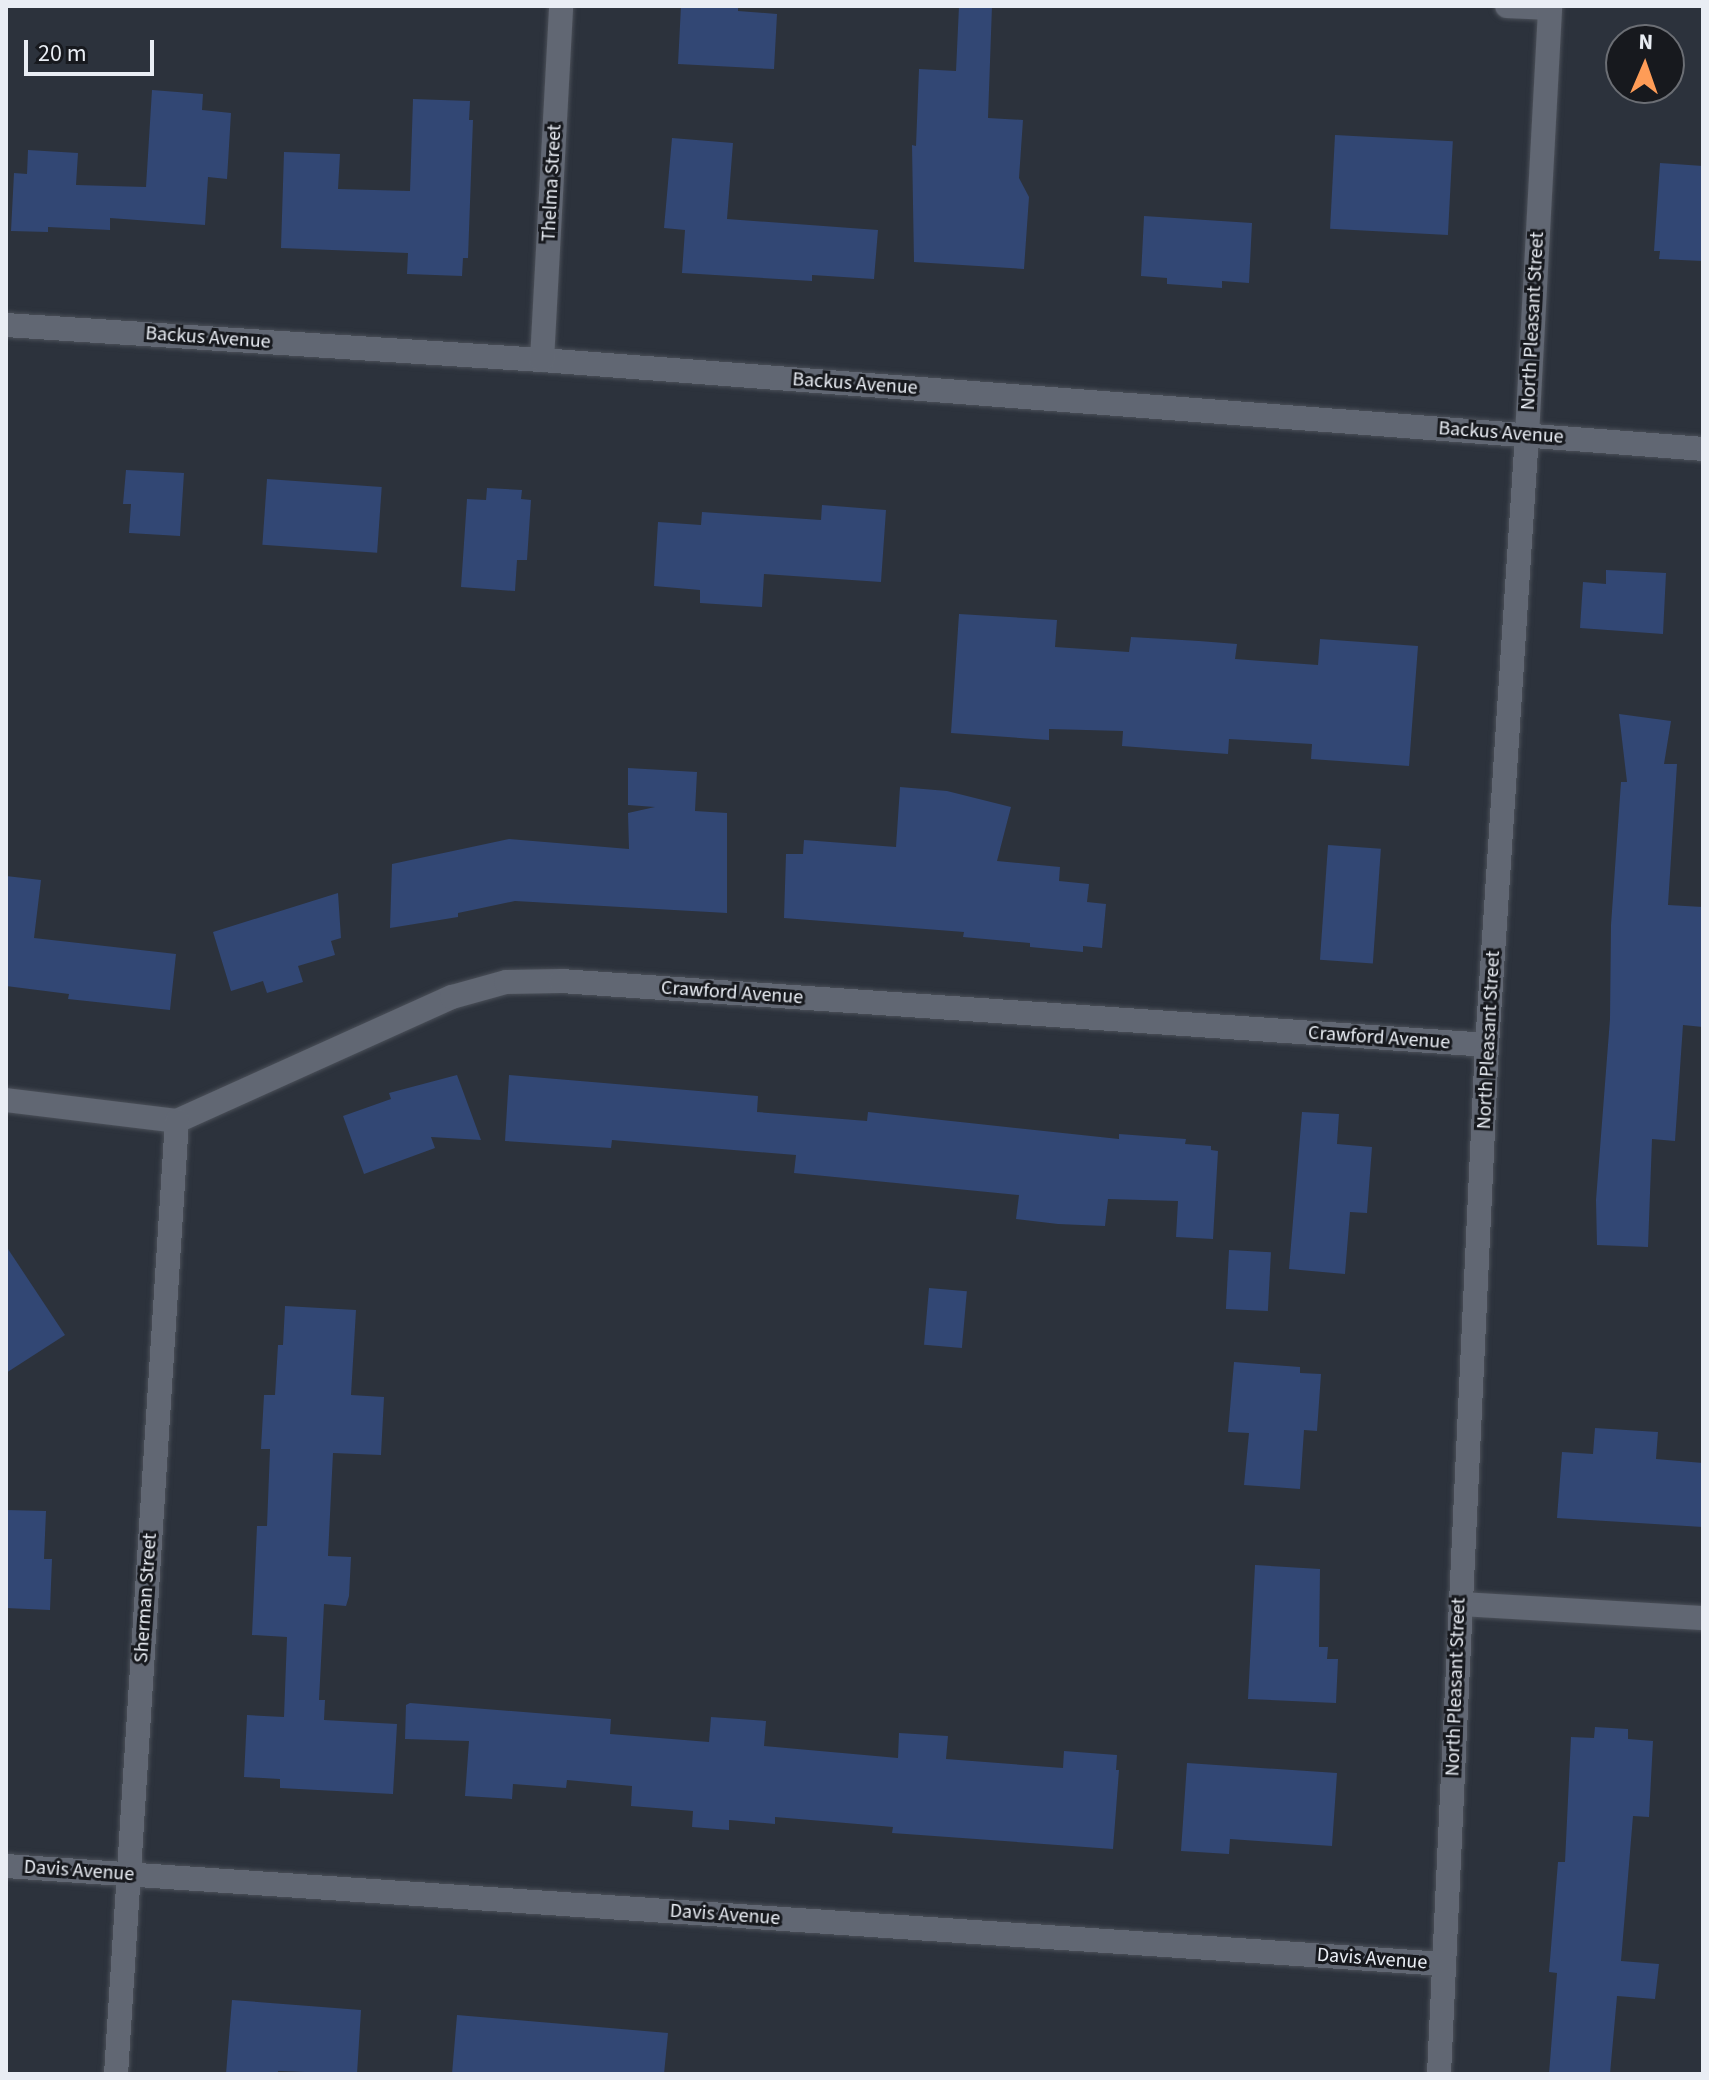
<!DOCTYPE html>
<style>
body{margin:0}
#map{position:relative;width:1709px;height:2080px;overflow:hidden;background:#2c323c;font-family:"Source Sans 3",sans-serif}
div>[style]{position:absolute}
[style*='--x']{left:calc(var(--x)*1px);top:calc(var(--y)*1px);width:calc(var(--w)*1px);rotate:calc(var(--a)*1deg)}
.building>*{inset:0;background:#324774;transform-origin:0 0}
.roads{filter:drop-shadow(0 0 2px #4b5059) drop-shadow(0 0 2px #4b5059)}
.minor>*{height:24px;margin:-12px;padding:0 12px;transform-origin:12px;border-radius:12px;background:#616773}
span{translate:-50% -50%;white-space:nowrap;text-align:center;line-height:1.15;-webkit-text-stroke:6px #17191e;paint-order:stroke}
.street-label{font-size:20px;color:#e9edf4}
.frame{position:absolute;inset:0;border:8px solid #e9edf4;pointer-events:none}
.north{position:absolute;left:1605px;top:24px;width:80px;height:80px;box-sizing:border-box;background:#17191e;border:2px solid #6b6e74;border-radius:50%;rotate:2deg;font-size:22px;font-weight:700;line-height:32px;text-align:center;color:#e9edf4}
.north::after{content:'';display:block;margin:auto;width:28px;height:36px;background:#fe9c57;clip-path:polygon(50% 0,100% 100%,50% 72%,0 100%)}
.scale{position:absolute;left:24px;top:40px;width:130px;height:36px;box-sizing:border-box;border:4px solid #e9edf4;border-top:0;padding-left:10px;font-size:24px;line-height:28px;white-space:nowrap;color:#e9edf4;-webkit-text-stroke:6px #17191e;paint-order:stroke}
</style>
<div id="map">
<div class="building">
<div style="clip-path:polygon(681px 6px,738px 6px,738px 11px,777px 14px,774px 69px,678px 64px)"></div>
<div style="clip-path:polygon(959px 6px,992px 6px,988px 118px,1023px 120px,1019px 178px,1029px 197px,1024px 269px,914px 262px,912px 145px,916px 146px,919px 69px,956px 71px)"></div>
<div style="clip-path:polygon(152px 90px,203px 94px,202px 110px,231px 113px,227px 179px,208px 177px,205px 225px,110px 218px,110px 230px,48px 227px,48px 232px,11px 231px,14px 173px,27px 174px,28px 150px,78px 153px,76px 185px,146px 187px)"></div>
<div style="clip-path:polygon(413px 99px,470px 101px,469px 120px,473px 120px,468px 258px,463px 258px,462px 276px,407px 274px,408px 253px,281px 248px,284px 152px,340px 154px,338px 189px,410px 191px)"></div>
<div style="left:1335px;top:135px;width:118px;height:94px;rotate:3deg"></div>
<div style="clip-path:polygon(672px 138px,733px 143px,727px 219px,878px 230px,874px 279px,812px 275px,812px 281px,682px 273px,685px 230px,664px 228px)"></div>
<div style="clip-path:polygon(1660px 163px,1703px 166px,1703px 261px,1659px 259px,1660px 251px,1654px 251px)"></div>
<div style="clip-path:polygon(1144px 216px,1252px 223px,1249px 283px,1222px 281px,1222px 288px,1167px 284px,1167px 278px,1141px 276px)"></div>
<div style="clip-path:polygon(126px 470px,184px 473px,180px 536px,129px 533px,131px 504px,123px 504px)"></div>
<div style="left:267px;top:479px;width:115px;height:66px;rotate:4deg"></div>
<div style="clip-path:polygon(487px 488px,522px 490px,521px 499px,531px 500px,527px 560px,517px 560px,515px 591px,461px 587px,467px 499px,486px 500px)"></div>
<div style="clip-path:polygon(822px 505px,886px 510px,881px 582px,764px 574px,762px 607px,700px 603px,700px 590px,654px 586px,658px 522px,701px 525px,702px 512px,821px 520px)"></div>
<div style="clip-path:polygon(1606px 570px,1666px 573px,1663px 634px,1580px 628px,1583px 582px,1606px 584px)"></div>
<div style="clip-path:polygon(959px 614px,1057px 620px,1055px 647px,1129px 652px,1131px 637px,1199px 641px,1237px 644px,1235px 659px,1318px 665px,1320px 639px,1418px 646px,1409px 766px,1311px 759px,1312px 744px,1229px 739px,1228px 754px,1122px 746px,1123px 731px,1049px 729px,1049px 740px,951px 733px)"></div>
<div style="clip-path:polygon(1619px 714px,1671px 721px,1664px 764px,1677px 764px,1668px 905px,1703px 907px,1703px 1027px,1683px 1025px,1675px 1141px,1652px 1139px,1648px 1247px,1597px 1245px,1596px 1200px,1610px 1019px,1611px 925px,1621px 782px,1627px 782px)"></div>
<div style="clip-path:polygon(628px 768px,697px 772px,695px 811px,727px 813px,727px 913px,515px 901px,458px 913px,458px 917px,390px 928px,392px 864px,509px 839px,629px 849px,628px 813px,655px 807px,628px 805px)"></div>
<div style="clip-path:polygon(900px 787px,947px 791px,1011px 807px,997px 861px,1060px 867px,1059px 881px,1089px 884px,1087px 902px,1106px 904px,1102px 948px,1083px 946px,1083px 952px,1030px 947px,1030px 943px,963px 937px,964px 932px,784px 918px,786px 854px,803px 854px,804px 840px,896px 847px)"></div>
<div style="left:1328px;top:845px;width:53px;height:115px;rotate:4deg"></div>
<div style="clip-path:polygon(6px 876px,41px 880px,34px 938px,176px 954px,170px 1010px,68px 999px,69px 994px,6px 986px)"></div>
<div style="clip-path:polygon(338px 893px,341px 938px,331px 941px,335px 955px,298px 966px,303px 982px,267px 993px,263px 981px,231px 991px,213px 932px)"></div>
<div style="clip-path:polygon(457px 1075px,481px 1140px,431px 1137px,435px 1148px,364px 1174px,343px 1116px,391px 1099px,389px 1093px)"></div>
<div style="clip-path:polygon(509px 1075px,758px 1096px,757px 1112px,867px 1121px,868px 1112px,1119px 1139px,1119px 1134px,1186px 1139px,1185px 1144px,1211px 1146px,1211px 1150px,1218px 1151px,1213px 1239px,1176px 1237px,1178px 1201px,1108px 1199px,1105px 1226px,1058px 1224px,1016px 1219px,1019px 1195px,794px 1173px,796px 1155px,612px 1140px,611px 1148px,505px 1141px)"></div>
<div style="clip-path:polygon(1302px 1112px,1339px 1114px,1337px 1144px,1372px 1147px,1367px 1213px,1350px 1212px,1345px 1274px,1289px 1269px)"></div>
<div style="clip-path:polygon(6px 1246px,65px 1335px,6px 1373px)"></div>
<div style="left:1229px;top:1250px;width:42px;height:59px;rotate:3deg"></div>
<div style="left:929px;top:1288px;width:38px;height:57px;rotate:5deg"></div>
<div style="clip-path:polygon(285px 1306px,356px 1310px,351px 1395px,384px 1397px,381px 1455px,333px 1453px,328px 1556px,351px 1557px,349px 1596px,346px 1606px,324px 1604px,319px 1700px,325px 1700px,324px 1720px,397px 1724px,393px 1794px,280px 1788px,280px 1779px,244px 1777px,247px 1715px,284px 1717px,287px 1637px,252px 1635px,257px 1526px,267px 1526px,270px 1449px,261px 1449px,264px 1395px,275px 1395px,278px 1345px,283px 1345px)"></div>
<div style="clip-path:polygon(1234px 1362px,1300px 1367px,1300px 1373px,1321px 1374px,1317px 1431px,1304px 1430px,1300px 1489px,1244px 1485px,1249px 1433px,1228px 1432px)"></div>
<div style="clip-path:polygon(1595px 1428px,1658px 1432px,1656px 1459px,1703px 1463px,1703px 1527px,1557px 1518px,1562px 1452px,1593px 1454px)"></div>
<div style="clip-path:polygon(6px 1510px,46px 1511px,44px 1559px,52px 1559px,50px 1610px,6px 1608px)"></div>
<div style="clip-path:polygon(1255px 1565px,1320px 1569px,1319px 1647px,1328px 1647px,1327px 1659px,1338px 1659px,1336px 1703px,1248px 1699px)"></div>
<div style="clip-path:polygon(410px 1703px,611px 1719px,610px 1734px,709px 1742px,711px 1717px,766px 1721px,764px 1746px,898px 1758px,899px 1733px,948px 1736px,946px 1759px,1063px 1768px,1064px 1751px,1117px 1755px,1116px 1770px,1119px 1770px,1113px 1849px,892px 1833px,893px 1827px,775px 1817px,775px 1824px,729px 1820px,729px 1830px,692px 1827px,693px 1811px,631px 1806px,632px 1786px,567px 1780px,566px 1788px,513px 1784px,512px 1799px,465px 1796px,469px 1741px,405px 1739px,406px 1705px)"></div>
<div style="clip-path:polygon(1595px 1727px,1628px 1729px,1628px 1739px,1653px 1741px,1649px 1817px,1633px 1816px,1621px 1961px,1659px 1964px,1655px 1999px,1617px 1996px,1610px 2074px,1549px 2074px,1557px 1973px,1549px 1972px,1558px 1862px,1565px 1862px,1571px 1737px,1594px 1738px)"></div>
<div style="clip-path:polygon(1187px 1763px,1337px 1773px,1332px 1846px,1230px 1839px,1229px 1854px,1181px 1851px)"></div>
<div style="clip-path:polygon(232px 2000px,361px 2010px,357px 2074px,278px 2071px,278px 2074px,226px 2074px)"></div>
<div style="clip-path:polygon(457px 2015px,668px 2033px,664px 2074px,452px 2074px)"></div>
</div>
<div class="roads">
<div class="minor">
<div style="--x:1507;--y:6;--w:43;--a:2.7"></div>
<div style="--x:6;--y:325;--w:537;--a:3.74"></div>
<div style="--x:542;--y:360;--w:1164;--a:4.38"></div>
<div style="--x:542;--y:360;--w:355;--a:-86.9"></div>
<div style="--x:6;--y:1100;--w:172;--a:7"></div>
<div style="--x:177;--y:1121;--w:302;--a:-24.3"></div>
<div style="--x:452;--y:997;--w:56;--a:-15.5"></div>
<div style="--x:506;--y:982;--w:55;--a:-1"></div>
<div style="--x:561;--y:981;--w:928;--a:3.95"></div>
<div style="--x:1460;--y:1604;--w:243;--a:3.3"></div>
<div style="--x:6;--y:1866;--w:1441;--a:3.9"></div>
<div style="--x:116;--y:2074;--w:955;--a:-86.34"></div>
<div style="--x:1439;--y:2074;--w:1030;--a:-87.33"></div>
<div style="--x:1487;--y:1045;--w:611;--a:-86.25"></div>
<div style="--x:1527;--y:435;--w:430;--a:-86.9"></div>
</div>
</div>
<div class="street-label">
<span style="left:552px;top:183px;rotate:-87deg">Thelma Street</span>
<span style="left:1533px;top:321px;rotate:-87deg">North Pleasant Street</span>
<span style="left:208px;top:338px;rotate:4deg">Backus Avenue</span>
<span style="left:855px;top:384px;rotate:4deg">Backus Avenue</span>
<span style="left:1501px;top:433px;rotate:4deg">Backus Avenue</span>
<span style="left:732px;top:993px;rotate:4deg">Crawford Avenue</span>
<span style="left:1379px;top:1038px;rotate:4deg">Crawford Avenue</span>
<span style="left:1489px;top:1040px;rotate:-87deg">North Pleasant Street</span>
<span style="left:146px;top:1598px;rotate:-86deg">Sherman Street</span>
<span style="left:1456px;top:1687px;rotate:-88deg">North Pleasant Street</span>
<span style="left:79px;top:1871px;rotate:4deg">Davis Avenue</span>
<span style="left:725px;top:1915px;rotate:4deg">Davis Avenue</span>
<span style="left:1372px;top:1959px;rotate:4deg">Davis Avenue</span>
</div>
<div class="frame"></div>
<div class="north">N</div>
<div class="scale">20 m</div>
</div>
